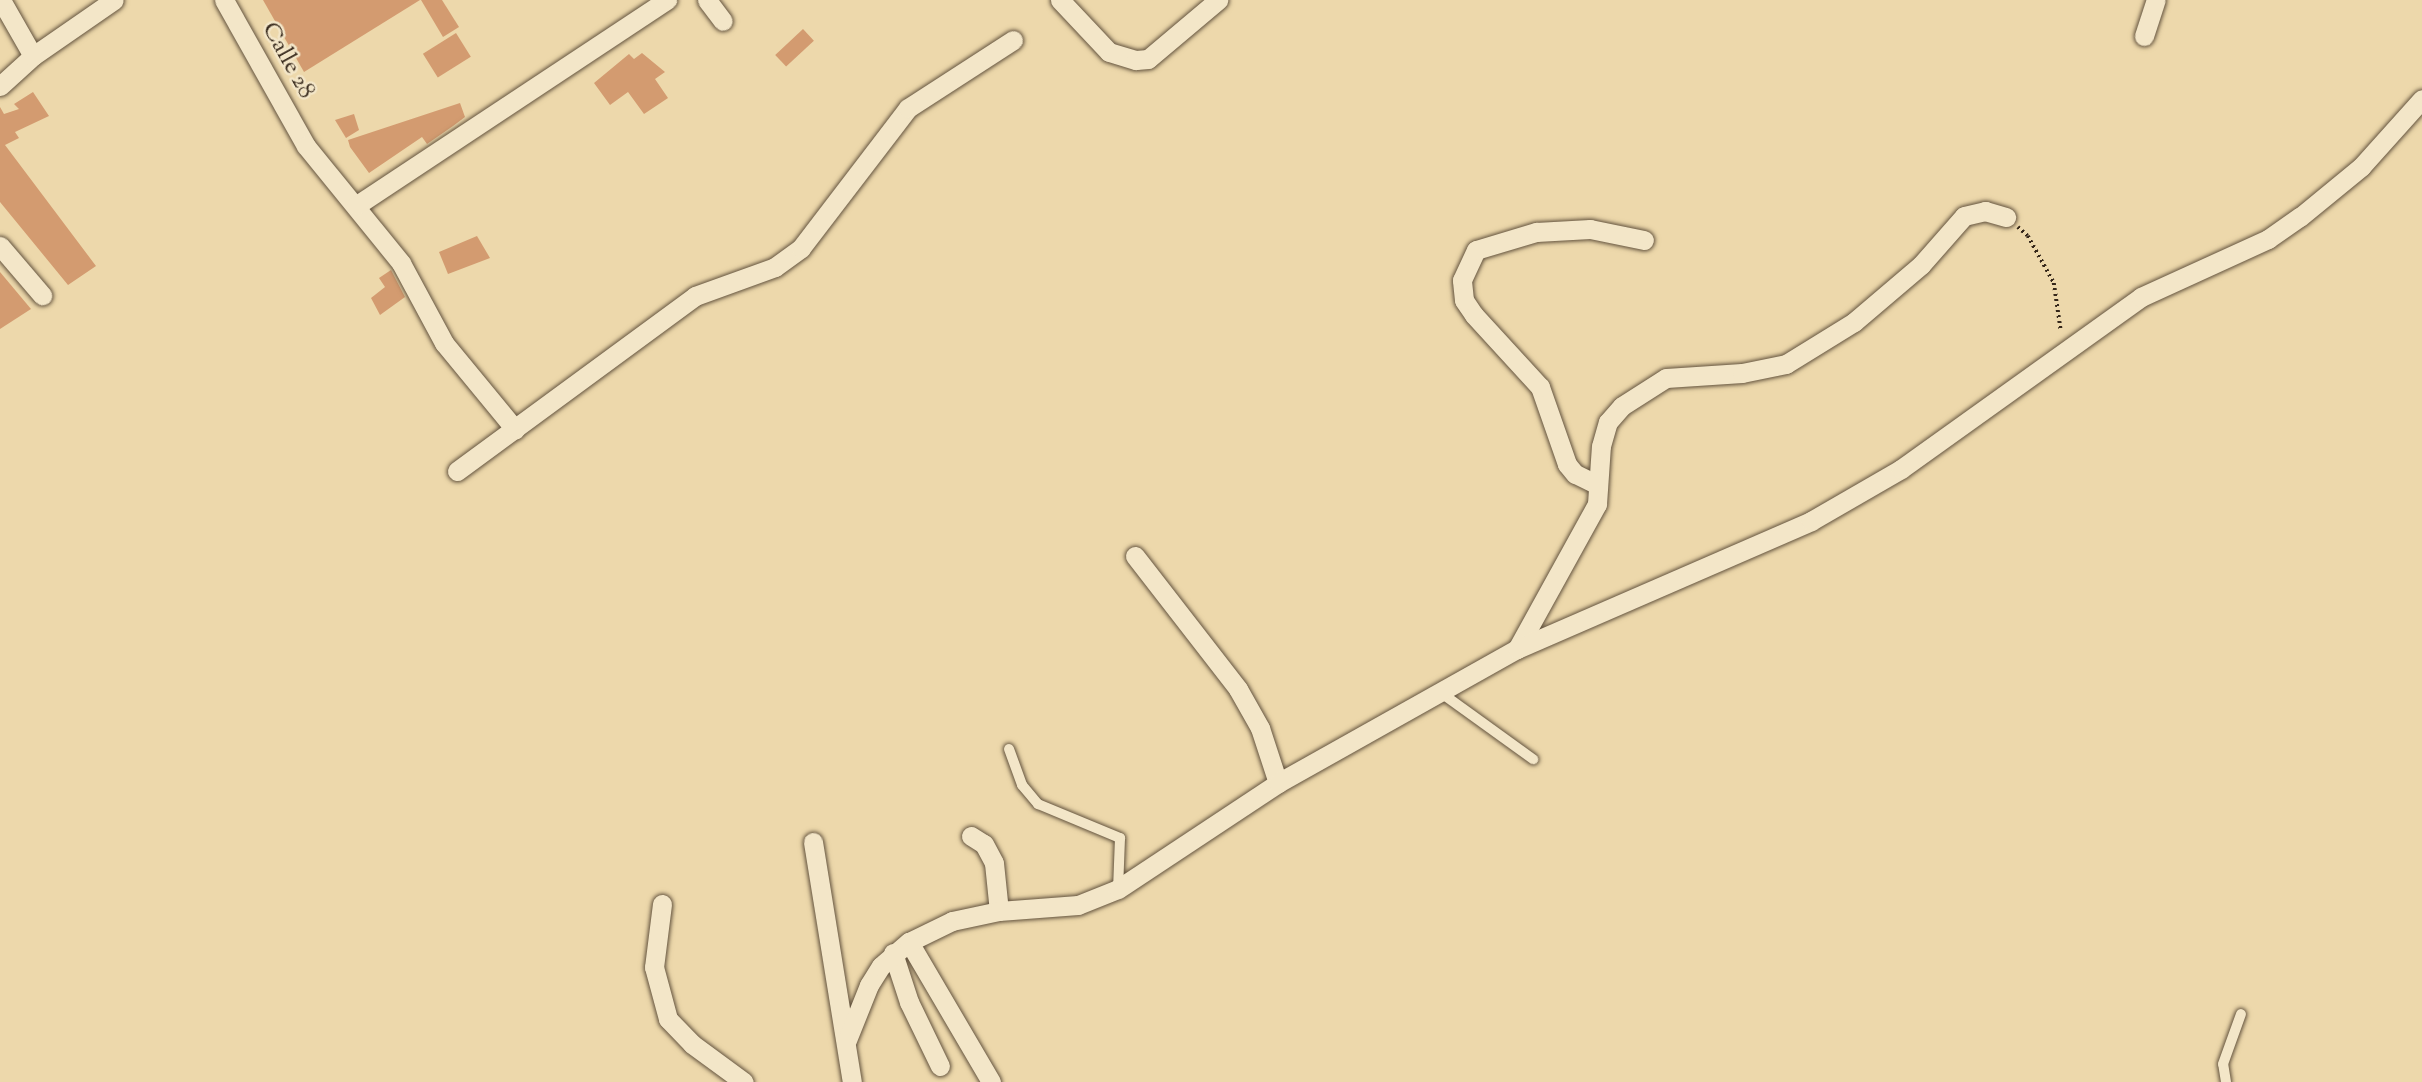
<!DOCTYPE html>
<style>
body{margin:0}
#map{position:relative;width:2422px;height:1082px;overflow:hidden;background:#edd8ab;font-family:"Sorts Mill Goudy",serif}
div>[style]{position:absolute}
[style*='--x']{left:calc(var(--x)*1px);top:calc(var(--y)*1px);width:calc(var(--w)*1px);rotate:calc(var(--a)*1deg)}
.building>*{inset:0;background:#d39b70;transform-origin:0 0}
.path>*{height:3.5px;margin-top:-1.75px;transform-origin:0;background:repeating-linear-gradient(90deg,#35271a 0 2px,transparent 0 5.5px)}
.roads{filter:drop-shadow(0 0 2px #63533e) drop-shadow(0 0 2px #63533e)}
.lane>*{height:10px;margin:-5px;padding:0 5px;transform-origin:5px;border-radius:5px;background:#f3e6c8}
.street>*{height:19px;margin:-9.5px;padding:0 9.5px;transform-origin:9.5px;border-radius:9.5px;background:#f3e6c8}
span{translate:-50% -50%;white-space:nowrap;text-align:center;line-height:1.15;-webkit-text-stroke:5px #f3e6c8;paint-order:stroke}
.street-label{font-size:24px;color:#35271a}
</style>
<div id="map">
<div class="building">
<div style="clip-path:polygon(263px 0,420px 0,304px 72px)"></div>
<div style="clip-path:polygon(421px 0,442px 0,459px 27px,443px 37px)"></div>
<div style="left:803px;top:29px;width:16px;height:38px;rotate:47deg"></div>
<div style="left:456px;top:33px;width:28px;height:39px;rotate:58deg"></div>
<div style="clip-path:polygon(642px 53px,665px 72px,655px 79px,668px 98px,644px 114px,628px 92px,610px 105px,594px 83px,629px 54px,634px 59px)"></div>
<div style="clip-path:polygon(33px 92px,49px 116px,15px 132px,19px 138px,5px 145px,96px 266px,68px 285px,0 202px,0 107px,4px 114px,19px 109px,14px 104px)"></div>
<div style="clip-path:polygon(460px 103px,465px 117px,453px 126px,427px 144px,422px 137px,369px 173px,350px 147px,348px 140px)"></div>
<div style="clip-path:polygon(354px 114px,359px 130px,346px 138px,335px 120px)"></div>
<div style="clip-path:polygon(477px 236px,490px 258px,448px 274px,439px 252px)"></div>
<div style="clip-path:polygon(391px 270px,405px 297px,380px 315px,371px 298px,385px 287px,379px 278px)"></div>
<div style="clip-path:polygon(0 272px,31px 309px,0 329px)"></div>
</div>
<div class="path">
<div style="--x:2018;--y:227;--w:13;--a:42"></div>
<div style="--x:2028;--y:236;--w:54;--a:61"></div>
<div style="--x:2054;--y:283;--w:49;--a:81.7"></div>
</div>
<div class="roads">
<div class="lane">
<div style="--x:1440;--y:692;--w:115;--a:35.8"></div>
<div style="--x:1009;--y:749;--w:38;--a:70"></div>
<div style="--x:1022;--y:785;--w:25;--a:50"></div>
<div style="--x:1038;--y:804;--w:89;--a:22.5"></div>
<div style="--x:1120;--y:838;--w:51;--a:92.2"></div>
<div style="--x:2226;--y:1082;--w:18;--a:-99"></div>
<div style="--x:2223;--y:1064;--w:53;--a:-70.2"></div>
</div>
<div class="street">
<div style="--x:1;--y:0;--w:64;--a:60.3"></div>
<div style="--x:224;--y:0;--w:167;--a:60.7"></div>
<div style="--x:306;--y:146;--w:151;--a:50.9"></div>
<div style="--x:401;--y:263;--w:91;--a:61.7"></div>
<div style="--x:444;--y:343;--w:112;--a:50.5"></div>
<div style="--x:707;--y:0;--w:26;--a:53"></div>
<div style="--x:1060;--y:0;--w:71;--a:46.7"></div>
<div style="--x:1109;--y:52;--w:28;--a:17"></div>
<div style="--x:1136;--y:60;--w:12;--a:-5"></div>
<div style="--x:1148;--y:59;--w:92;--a:-40.1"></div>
<div style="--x:2144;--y:36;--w:38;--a:-72"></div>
<div style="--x:0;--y:86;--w:45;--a:-42.3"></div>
<div style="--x:33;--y:56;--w:98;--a:-34.7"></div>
<div style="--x:357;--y:205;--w:372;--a:-33.5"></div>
<div style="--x:0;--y:246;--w:65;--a:49.4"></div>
<div style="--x:457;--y:471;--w:295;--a:-36.3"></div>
<div style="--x:695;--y:296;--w:85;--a:-19.9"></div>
<div style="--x:775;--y:267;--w:32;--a:-36"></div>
<div style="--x:801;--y:248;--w:176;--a:-52.6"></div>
<div style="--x:908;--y:108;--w:125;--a:-32.9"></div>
<div style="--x:1598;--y:485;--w:25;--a:-154"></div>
<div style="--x:1575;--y:474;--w:13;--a:-129"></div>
<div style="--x:1567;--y:464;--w:82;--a:-109.3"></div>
<div style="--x:1540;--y:387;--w:98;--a:-132.5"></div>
<div style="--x:1474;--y:315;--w:18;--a:-124"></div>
<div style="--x:1464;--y:300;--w:20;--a:-96"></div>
<div style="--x:1462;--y:280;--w:33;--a:-65"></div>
<div style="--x:1476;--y:250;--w:63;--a:-16.7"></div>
<div style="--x:1536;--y:232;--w:54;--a:-3.2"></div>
<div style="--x:1590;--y:229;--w:55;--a:11.5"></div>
<div style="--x:1135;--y:556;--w:168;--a:52.2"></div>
<div style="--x:1238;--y:689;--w:45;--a:60.6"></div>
<div style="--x:1260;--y:728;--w:58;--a:71.9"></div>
<div style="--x:1517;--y:649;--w:166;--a:-61.1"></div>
<div style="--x:1597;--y:504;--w:58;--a:-86.1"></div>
<div style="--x:1601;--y:446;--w:25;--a:-74"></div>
<div style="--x:1608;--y:422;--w:21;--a:-49"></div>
<div style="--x:1622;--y:406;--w:52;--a:-32.5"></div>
<div style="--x:1666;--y:378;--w:76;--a:-3.8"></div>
<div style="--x:1742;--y:373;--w:45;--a:-11.6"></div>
<div style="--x:1786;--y:364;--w:80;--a:-31.7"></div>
<div style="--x:1854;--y:322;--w:88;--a:-40.4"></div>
<div style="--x:1921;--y:265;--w:65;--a:-48.7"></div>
<div style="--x:1964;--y:216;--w:22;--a:-13"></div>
<div style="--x:1985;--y:211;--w:22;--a:16"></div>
<div style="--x:971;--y:836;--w:15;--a:32"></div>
<div style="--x:984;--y:844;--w:21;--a:62"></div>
<div style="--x:994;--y:863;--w:48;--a:84.1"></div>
<div style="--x:813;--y:842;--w:243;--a:80.8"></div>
<div style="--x:662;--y:904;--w:64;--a:97.2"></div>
<div style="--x:654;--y:967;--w:54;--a:74.9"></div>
<div style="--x:668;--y:1019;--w:35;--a:46"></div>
<div style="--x:692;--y:1044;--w:64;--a:36.2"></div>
<div style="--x:909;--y:942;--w:162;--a:59.6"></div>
<div style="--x:893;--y:953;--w:52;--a:71.9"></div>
<div style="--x:909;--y:1002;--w:71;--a:64.2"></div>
<div style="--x:847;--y:1040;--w:59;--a:-68.2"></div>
<div style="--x:869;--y:985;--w:22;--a:-58"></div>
<div style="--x:881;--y:966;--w:37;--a:-41"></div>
<div style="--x:909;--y:942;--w:48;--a:-26"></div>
<div style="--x:952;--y:921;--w:48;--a:-12"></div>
<div style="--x:999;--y:911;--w:79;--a:-4.3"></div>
<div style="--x:1078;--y:905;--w:43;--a:-21.8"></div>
<div style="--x:1118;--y:889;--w:192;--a:-33.5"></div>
<div style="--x:1278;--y:783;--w:274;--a:-29.3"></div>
<div style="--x:1517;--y:649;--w:321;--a:-23.5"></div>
<div style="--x:1811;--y:521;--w:104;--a:-30"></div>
<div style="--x:1901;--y:469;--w:295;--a:-35.6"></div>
<div style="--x:2141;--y:297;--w:140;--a:-24.5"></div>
<div style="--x:2268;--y:239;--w:39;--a:-35"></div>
<div style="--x:2300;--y:217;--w:79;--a:-39.3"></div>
<div style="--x:2361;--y:167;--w:91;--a:-48.1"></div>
</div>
</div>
<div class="street-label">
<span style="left:287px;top:61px;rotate:61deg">Calle 28</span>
</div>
</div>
